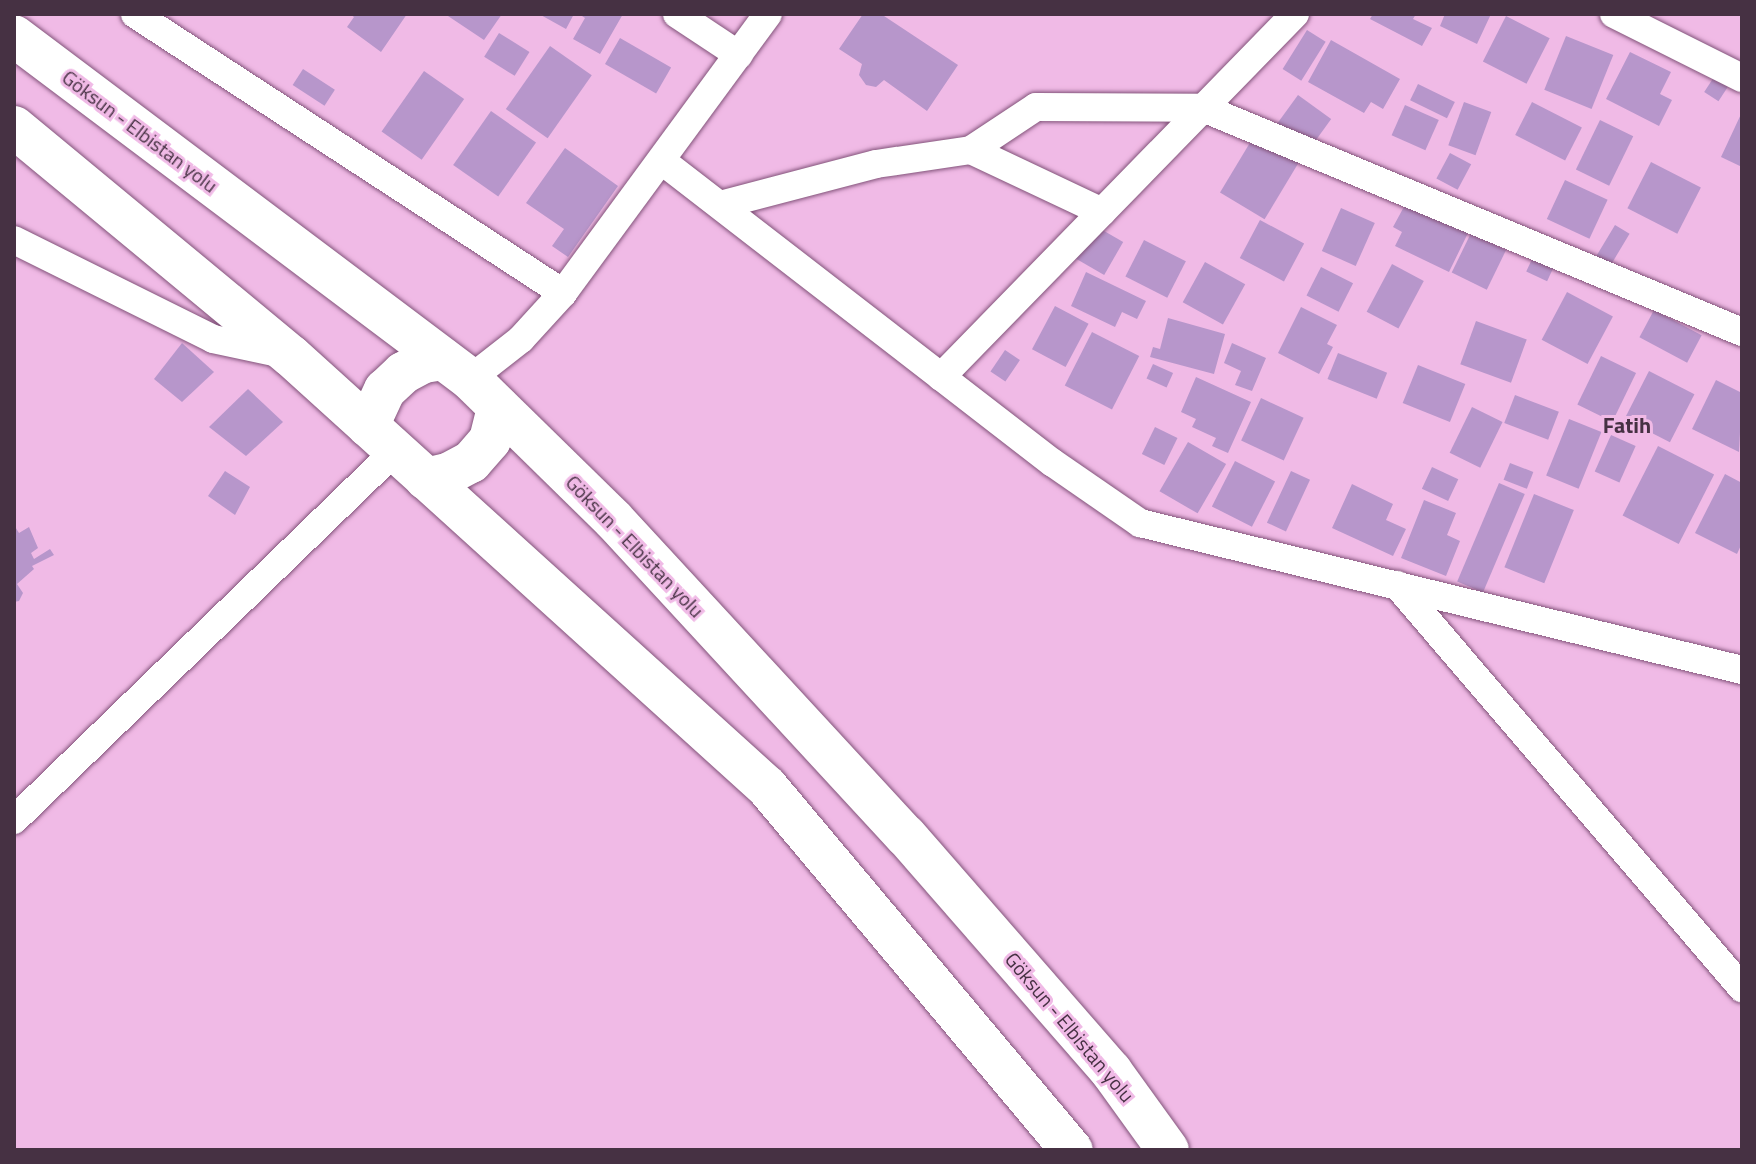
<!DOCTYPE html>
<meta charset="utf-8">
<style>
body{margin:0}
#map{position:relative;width:1756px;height:1164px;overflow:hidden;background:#f0bae6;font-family:"Titillium Web",sans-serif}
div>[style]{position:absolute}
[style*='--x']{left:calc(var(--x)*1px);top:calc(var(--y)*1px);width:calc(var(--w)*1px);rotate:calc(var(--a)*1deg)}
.building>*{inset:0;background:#b796cb;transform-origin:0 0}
.roads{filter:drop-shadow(0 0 2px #82537a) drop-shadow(0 0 2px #82537a)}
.minor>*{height:28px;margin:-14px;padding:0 14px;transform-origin:14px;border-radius:14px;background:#fff}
.highway>*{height:42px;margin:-21px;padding:0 21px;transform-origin:21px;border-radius:21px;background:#fff}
span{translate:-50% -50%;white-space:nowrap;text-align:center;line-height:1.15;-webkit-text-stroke:6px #f0bae6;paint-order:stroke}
.street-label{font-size:20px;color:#463143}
.neighbourhood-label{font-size:22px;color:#463143;font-weight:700}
.frame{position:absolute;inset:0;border:16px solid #463143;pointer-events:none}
</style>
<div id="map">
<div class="building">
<div style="clip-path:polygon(350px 14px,407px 14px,381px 52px,347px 27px,354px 17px)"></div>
<div style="clip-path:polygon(445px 14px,502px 14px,484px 40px)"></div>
<div style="clip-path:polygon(539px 14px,574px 14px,566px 29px)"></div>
<div style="clip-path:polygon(579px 14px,623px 14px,600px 54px,573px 39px,585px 18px)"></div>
<div style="clip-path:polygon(863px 14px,881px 14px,958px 65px,927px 111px,884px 80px,876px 87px,866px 85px,859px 75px,862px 64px,839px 49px)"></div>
<div style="clip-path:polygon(1373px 14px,1416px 14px,1413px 19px,1432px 28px,1422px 46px,1370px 19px)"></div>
<div style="clip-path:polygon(1445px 14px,1491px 14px,1477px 44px,1440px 26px)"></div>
<div style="left:1506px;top:16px;width:49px;height:51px;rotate:27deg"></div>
<div style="left:1307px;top:30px;width:22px;height:46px;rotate:32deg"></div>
<div style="left:499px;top:33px;width:36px;height:28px;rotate:32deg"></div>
<div style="left:1566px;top:36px;width:51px;height:58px;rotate:22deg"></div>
<div style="left:620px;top:38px;width:59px;height:30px;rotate:30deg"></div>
<div style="clip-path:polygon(1331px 40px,1400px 79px,1383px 109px,1371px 102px,1364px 113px,1308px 82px)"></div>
<div style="left:550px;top:46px;width:51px;height:77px;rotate:35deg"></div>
<div style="clip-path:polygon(1630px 52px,1671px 72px,1660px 94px,1672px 100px,1659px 126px,1606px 99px)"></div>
<div style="left:303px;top:69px;width:38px;height:19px;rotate:33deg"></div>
<div style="left:424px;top:71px;width:49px;height:74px;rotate:35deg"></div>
<div style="left:1714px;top:77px;width:17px;height:18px;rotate:33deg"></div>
<div style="left:1418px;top:84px;width:41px;height:18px;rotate:26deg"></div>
<div style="left:1298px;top:95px;width:41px;height:39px;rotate:36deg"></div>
<div style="left:1464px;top:102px;width:29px;height:46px;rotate:20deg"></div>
<div style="left:1532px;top:102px;width:56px;height:37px;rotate:27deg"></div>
<div style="left:1405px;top:105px;width:37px;height:33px;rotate:24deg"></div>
<div style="left:491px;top:111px;width:55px;height:66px;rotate:35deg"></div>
<div style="clip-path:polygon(1742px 112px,1742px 167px,1721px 157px)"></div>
<div style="left:1600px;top:120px;width:37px;height:55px;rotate:26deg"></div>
<div style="left:1254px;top:136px;width:52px;height:66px;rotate:31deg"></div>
<div style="clip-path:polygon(565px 148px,618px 186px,568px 257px,552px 246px,564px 229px,526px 203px)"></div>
<div style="left:1450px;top:153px;width:24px;height:29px;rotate:28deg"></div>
<div style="left:1651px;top:162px;width:56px;height:52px;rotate:27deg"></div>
<div style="left:1565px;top:180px;width:47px;height:43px;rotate:25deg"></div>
<div style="clip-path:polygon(1406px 203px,1468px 233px,1449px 272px,1395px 246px,1402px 232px,1393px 227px)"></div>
<div style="left:1341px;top:208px;width:37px;height:47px;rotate:24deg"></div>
<div style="left:1260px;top:220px;width:50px;height:43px;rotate:28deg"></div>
<div style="left:1092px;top:224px;width:36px;height:38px;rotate:30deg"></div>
<div style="left:1615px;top:225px;width:17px;height:39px;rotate:31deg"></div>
<div style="left:1471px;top:233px;width:39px;height:44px;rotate:26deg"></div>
<div style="left:1144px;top:240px;width:47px;height:41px;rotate:27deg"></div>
<div style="left:1533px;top:257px;width:23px;height:16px;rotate:25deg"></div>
<div style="left:1205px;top:262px;width:46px;height:46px;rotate:29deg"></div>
<div style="left:1392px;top:264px;width:36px;height:54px;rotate:28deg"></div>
<div style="left:1321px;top:267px;width:36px;height:32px;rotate:27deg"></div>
<div style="clip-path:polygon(1086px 272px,1146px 301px,1137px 319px,1122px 312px,1115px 327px,1071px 306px)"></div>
<div style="left:1567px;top:292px;width:52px;height:54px;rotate:28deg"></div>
<div style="left:1055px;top:306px;width:38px;height:49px;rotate:28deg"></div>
<div style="clip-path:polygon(1301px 307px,1337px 325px,1327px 344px,1333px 347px,1319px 374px,1278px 353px)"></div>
<div style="left:1654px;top:310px;width:54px;height:31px;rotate:28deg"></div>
<div style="clip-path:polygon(1168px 318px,1225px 334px,1214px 374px,1150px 357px,1153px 347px,1160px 349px)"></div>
<div style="left:1476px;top:321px;width:54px;height:46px;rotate:20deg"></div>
<div style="left:1092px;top:332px;width:53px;height:60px;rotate:27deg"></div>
<div style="clip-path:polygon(182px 343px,214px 372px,182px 402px,154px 379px)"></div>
<div style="clip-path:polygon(1232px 343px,1266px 358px,1252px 391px,1235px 385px,1241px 371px,1224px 363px)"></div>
<div style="left:1005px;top:350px;width:18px;height:26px;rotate:34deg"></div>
<div style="left:1338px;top:353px;width:53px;height:28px;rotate:22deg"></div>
<div style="left:1601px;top:356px;width:39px;height:54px;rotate:26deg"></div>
<div style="left:1153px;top:364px;width:22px;height:16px;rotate:24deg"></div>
<div style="left:1418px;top:365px;width:51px;height:41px;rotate:22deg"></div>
<div style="left:1649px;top:371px;width:51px;height:54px;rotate:27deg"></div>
<div style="clip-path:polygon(1196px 377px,1251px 402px,1228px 453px,1212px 446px,1216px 438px,1192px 427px,1196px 419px,1181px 412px)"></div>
<div style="clip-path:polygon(1716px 380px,1742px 393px,1739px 452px,1692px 429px)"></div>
<div style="clip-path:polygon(248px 389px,283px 422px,246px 456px,209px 427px)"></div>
<div style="left:1515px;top:395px;width:47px;height:30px;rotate:21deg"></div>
<div style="left:1261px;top:398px;width:47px;height:47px;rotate:25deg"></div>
<div style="left:1472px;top:407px;width:34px;height:51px;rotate:26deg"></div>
<div style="left:1569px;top:419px;width:35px;height:61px;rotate:22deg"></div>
<div style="left:1155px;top:427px;width:25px;height:30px;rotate:26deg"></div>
<div style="left:1611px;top:435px;width:27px;height:40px;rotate:24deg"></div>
<div style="left:1188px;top:442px;width:44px;height:57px;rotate:30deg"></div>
<div style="left:1658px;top:446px;width:63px;height:78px;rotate:27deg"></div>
<div style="left:1235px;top:461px;width:45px;height:51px;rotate:27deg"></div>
<div style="left:1510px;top:463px;width:25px;height:18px;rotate:21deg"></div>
<div style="left:1432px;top:467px;width:29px;height:24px;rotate:25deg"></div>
<div style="clip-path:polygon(225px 471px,250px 487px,235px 515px,208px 496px)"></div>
<div style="left:1291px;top:471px;width:21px;height:57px;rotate:25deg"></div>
<div style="clip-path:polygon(1725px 474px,1742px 483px,1742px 543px,1737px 554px,1695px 533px)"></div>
<div style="left:1499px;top:483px;width:28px;height:107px;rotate:23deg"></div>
<div style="clip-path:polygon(1352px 484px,1393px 504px,1386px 520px,1406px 529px,1393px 556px,1332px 528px)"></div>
<div style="left:1534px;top:494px;width:43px;height:79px;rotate:22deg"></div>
<div style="clip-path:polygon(1424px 500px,1456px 513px,1447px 535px,1460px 541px,1446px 576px,1401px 558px)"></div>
<div style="clip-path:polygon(14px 525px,19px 533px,29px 527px,38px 548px,31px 553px,34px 559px,50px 549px,54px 555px,32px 566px,34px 569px,17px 584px,23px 593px,19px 601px,14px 602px)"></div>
</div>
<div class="roads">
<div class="minor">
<div style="--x:135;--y:14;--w:511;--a:33.1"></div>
<div style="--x:677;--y:14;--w:74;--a:33.5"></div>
<div style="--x:1614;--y:14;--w:143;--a:26.6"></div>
<div style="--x:971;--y:150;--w:78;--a:-33.5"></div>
<div style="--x:1036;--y:107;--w:167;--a:0.3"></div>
<div style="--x:1203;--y:108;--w:584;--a:22.57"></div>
<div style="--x:662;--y:161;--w:494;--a:37.7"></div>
<div style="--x:1053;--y:463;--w:106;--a:34.6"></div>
<div style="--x:1140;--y:523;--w:620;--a:13.72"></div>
<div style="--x:720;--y:205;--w:161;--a:-14.7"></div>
<div style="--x:876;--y:164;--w:96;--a:-8.4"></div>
<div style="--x:971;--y:150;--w:145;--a:25.3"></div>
<div style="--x:14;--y:240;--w:222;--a:26.4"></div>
<div style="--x:213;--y:339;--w:72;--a:12.1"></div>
<div style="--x:941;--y:377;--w:507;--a:-45.72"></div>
<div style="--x:470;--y:379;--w:65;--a:-38.1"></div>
<div style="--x:521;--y:339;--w:62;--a:-47.6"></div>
<div style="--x:563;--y:293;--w:346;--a:-53.7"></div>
<div style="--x:1397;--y:585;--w:531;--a:49.43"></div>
<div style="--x:14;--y:820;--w:530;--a:-44.08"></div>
</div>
<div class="highway">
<div style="--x:14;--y:36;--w:571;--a:36.95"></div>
<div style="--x:470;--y:379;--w:200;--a:44.4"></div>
<div style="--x:613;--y:519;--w:432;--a:47.3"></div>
<div style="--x:906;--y:836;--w:312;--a:48.9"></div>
<div style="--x:1111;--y:1071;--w:97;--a:54.2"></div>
<div style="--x:14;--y:127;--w:359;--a:39.6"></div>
<div style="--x:291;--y:356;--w:642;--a:42.16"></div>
<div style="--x:767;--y:787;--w:474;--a:50"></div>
<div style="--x:368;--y:426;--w:40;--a:-65"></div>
<div style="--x:385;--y:390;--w:25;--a:-43"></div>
<div style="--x:403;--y:373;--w:24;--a:-28"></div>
<div style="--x:424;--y:362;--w:19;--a:-9"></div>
<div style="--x:426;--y:479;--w:23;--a:-13"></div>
<div style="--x:448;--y:474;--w:26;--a:-28"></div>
<div style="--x:471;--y:462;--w:29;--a:-49"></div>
<div style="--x:490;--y:440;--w:34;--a:-76"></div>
</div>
</div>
<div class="street-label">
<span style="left:140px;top:131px;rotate:37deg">Göksun - Elbistan yolu</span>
<span style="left:635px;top:546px;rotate:46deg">Göksun - Elbistan yolu</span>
<span style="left:1070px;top:1027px;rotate:50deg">Göksun - Elbistan yolu</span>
</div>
<div class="neighbourhood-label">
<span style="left:1627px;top:426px">Fatih</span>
</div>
<div class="frame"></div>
</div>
